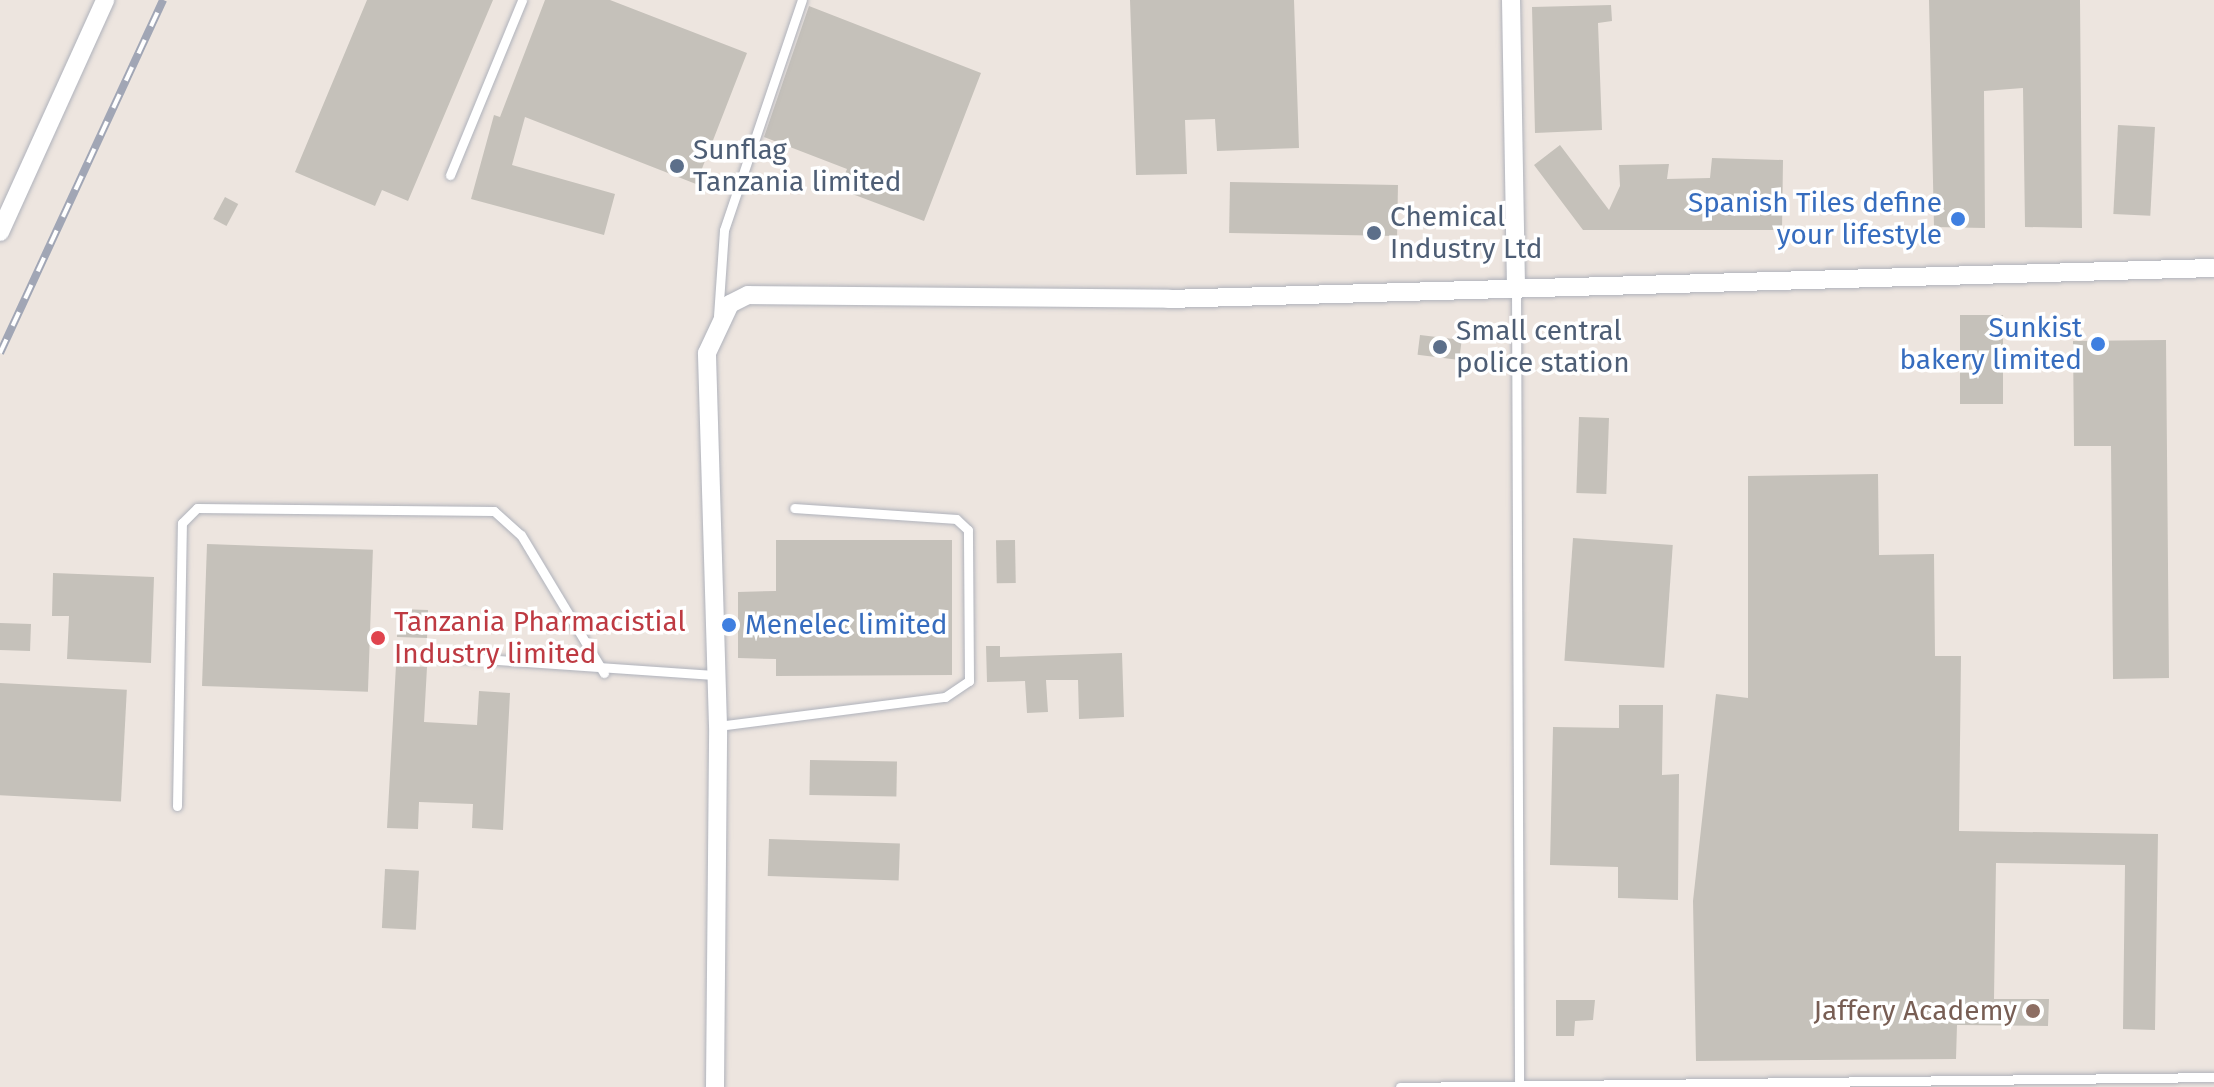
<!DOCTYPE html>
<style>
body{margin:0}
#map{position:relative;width:2214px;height:1087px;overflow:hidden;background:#ede5df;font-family:"Fira Sans",sans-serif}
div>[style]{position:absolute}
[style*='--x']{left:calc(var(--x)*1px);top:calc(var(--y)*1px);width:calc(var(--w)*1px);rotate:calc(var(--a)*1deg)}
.building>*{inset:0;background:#c5c1ba;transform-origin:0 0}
.roads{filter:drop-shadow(0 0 2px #afb2bb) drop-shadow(0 0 2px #afb2bb)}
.service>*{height:9px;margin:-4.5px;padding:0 4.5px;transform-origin:4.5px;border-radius:4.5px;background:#fff}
.minor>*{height:18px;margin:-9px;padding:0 9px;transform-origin:9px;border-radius:9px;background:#fff}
.rail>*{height:8px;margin-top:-4px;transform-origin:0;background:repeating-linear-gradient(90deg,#fff 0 15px,#a1a6b5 0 30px);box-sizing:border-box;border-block:2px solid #a1a6b5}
.dots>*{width:22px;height:22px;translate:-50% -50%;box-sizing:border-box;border:4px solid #fff;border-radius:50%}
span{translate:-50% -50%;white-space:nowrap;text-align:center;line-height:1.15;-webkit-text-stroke:7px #fff;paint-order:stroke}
.service-label{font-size:28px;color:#4e5e75}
.left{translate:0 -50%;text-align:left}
.shop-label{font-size:28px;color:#366cbe}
.right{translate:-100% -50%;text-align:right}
.health-label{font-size:28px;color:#be3a42}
.education-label{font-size:28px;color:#785e54}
</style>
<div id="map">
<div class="building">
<div style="clip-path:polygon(367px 0,493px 0,408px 201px,382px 190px,375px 206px,295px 172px)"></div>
<div style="clip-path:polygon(545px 0,610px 0,747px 53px,696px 184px,525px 117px,512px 165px,615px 194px,604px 235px,471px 199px,494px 115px,500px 117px)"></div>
<div style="clip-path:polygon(1130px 0,1294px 0,1299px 148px,1217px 151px,1215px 119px,1185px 120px,1187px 174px,1136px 175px)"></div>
<div style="clip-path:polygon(1929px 0,2080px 0,2082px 228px,2025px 227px,2023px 88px,1984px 91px,1985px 228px,1934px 227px)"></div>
<div style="clip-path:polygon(1611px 5px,1612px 21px,1598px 23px,1602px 130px,1535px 133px,1532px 7px)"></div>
<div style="clip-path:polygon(809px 6px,981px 73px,924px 221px,839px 189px,847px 169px,764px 137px)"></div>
<div style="left:2118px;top:125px;width:37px;height:89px;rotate:3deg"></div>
<div style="clip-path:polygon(1560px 145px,1609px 210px,1620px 186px,1619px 165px,1669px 164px,1667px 179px,1710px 178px,1712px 158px,1783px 160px,1782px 230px,1583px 230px,1534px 165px)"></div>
<div style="left:1230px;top:182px;width:168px;height:51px;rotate:1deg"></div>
<div style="left:225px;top:197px;width:15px;height:25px;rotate:28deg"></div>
<div style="left:2003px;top:315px;width:89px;height:43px;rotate:90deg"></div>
<div style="left:1420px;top:335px;width:42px;height:20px;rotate:7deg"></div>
<div style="clip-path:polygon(2166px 340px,2169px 678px,2113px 679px,2111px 446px,2074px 446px,2073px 341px)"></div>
<div style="left:1579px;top:417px;width:30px;height:76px;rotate:2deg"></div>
<div style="clip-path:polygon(1878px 474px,1879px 555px,1934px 554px,1935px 656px,1961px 656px,1959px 831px,2158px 834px,2155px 1030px,2123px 1029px,2125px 865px,1996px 863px,1994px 999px,2049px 999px,2048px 1026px,1957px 1025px,1956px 1059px,1696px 1061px,1693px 901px,1716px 694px,1748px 698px,1748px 476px)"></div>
<div style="left:1573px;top:538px;width:100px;height:123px;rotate:4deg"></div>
<div style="clip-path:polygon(776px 540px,952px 540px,952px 675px,776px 676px,776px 659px,738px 658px,738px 592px,776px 591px)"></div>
<div style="left:1015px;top:540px;width:43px;height:19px;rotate:89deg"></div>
<div style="left:207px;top:544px;width:166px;height:142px;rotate:2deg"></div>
<div style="clip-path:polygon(53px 573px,154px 577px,151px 663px,67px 659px,69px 616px,52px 616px)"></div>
<div style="left:398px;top:609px;width:30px;height:28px;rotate:2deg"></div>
<div style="left:0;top:623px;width:31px;height:27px;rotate:2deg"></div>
<div style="clip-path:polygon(986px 646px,1000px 646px,1000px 657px,1122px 653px,1124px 717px,1079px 719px,1078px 680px,1046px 680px,1048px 712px,1027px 713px,1025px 681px,987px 682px)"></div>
<div style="clip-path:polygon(396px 665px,427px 667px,424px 722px,477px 725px,479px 691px,510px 693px,503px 830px,472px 828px,473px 804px,419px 802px,418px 829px,387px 828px)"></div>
<div style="left:0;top:683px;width:127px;height:112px;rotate:3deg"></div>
<div style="clip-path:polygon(1619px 705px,1663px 705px,1662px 775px,1679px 774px,1678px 900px,1618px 898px,1618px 867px,1550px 865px,1553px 727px,1619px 728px)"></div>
<div style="left:810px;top:760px;width:87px;height:35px;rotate:1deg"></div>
<div style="left:769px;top:839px;width:131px;height:37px;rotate:2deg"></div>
<div style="left:385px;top:869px;width:34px;height:59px;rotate:3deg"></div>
<div style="clip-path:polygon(1556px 1000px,1595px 1000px,1593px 1020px,1575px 1021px,1574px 1036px,1556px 1036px)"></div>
</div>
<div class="roads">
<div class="service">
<div style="--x:450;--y:175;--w:189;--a:-67.6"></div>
<div style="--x:1516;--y:287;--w:797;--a:89.78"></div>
<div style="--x:718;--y:316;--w:86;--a:-86"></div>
<div style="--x:724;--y:230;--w:243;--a:-71.3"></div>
<div style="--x:441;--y:656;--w:276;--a:4"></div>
<div style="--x:718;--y:726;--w:229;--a:-7.3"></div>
<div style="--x:945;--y:697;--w:29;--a:-34"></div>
<div style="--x:969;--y:681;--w:151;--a:-90.4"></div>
<div style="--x:968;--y:530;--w:16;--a:-137"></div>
<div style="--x:956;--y:519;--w:162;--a:-176.1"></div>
<div style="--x:177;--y:806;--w:283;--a:-89"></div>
<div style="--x:182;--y:523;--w:21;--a:-45"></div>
<div style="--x:197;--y:508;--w:297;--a:0.6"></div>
<div style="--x:494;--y:511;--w:36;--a:42"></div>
<div style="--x:521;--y:535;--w:161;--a:59"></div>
<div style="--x:1400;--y:1087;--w:814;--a:-0.7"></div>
</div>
<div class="minor">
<div style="--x:1511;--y:0;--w:287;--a:89"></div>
<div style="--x:0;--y:232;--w:255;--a:-65.6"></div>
<div style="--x:715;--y:1087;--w:361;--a:-89.5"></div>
<div style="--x:718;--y:726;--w:373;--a:-91.7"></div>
<div style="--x:707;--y:353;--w:54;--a:-64.9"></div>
<div style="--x:730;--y:304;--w:20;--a:-27"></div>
<div style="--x:748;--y:295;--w:420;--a:0.5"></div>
<div style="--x:1168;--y:299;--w:1046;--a:-1.7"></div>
</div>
</div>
<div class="rail">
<div style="--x:0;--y:353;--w:389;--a:-65.2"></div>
</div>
<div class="dots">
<div style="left:677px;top:166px;background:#5c6f8a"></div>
<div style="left:1958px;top:219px;background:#3f7fe0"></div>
<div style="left:1374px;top:233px;background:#5c6f8a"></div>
<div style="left:2098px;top:344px;background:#3f7fe0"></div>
<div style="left:1440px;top:347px;background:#5c6f8a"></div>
<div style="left:729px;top:625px;background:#3f7fe0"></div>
<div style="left:378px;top:638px;background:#e0444e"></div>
<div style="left:2033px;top:1011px;background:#8d6e63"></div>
</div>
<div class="service-label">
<span class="left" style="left:693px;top:166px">Sunflag<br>Tanzania limited</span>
<span class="left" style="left:1390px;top:233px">Chemical<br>Industry Ltd</span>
<span class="left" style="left:1456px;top:347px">Small central<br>police station</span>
</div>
<div class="shop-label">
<span class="right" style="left:1942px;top:219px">Spanish Tiles define<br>your lifestyle</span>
<span class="right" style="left:2082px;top:344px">Sunkist<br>bakery limited</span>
<span class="left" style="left:745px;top:625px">Menelec limited</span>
</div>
<div class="health-label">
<span class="left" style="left:394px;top:638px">Tanzania Pharmacistial<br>Industry limited</span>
</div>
<div class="education-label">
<span class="right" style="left:2017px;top:1011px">Jaffery Academy</span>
</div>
</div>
